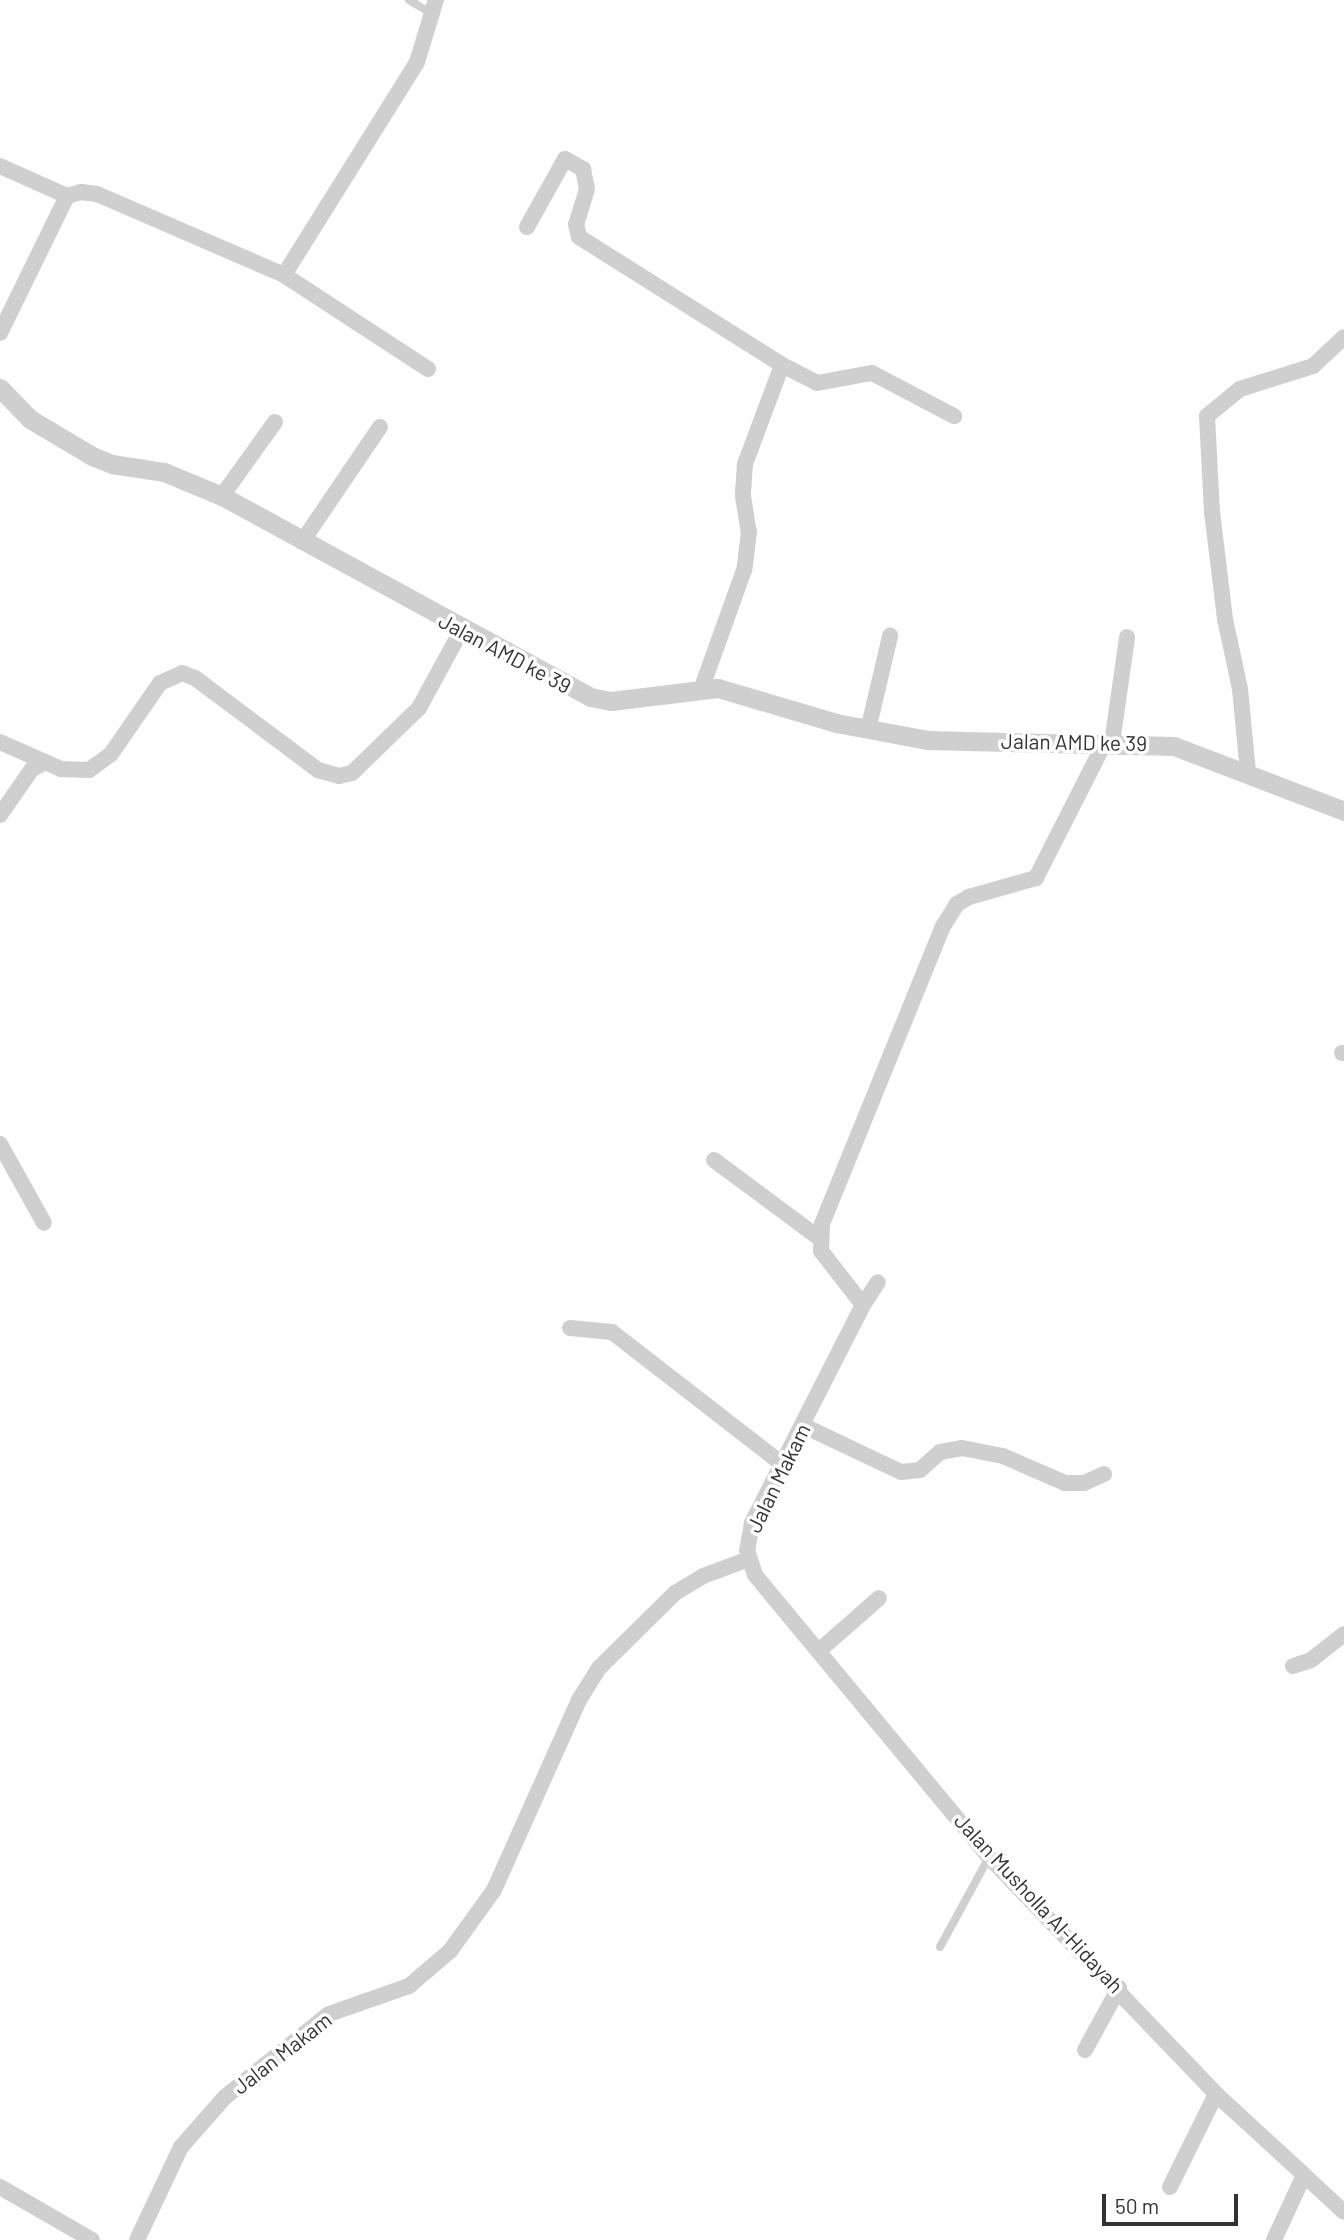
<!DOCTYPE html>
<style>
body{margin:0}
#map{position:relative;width:1344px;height:2240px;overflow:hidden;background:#fff;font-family:Barlow,sans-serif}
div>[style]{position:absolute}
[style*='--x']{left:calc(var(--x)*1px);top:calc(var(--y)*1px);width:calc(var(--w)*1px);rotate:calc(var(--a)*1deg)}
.service>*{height:8px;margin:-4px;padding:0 4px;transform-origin:4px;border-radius:4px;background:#cfcfcf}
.minor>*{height:16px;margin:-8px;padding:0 8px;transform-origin:8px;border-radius:8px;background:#cfcfcf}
.tertiary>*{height:19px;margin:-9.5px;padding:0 9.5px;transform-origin:9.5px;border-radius:9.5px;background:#cfcfcf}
span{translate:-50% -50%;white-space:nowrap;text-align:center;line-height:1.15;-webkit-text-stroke:7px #fff;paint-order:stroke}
.street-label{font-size:21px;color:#323232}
.scale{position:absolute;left:1102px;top:2194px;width:136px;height:32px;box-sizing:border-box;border:4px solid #323232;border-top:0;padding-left:9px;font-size:21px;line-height:24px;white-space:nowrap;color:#323232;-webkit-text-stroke:5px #fff;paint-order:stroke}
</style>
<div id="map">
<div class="service">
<div style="--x:409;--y:0;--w:29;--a:31"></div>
<div style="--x:940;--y:1947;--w:102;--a:-61.4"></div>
</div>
<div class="minor">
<div style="--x:0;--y:166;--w:73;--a:24.1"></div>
<div style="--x:527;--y:227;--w:78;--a:-60.8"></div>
<div style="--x:565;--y:159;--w:21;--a:29"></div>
<div style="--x:583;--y:169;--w:20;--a:79"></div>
<div style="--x:587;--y:189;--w:37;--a:107"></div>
<div style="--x:576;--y:224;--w:13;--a:77"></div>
<div style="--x:579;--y:237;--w:240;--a:32.2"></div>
<div style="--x:782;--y:365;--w:106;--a:110.5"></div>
<div style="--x:745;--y:464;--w:32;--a:94"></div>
<div style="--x:743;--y:496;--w:36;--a:81"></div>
<div style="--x:749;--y:532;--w:38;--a:97"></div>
<div style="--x:744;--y:570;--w:127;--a:109.7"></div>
<div style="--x:284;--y:275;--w:172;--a:33.1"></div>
<div style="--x:0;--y:333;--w:153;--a:-63.9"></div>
<div style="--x:67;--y:196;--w:15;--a:-16"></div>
<div style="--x:81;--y:192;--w:16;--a:7"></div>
<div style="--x:97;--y:194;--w:204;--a:23.4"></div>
<div style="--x:284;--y:275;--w:251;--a:-58"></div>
<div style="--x:417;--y:62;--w:65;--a:-73"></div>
<div style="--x:782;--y:365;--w:39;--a:27"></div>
<div style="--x:817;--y:383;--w:56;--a:-10.3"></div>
<div style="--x:872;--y:373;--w:93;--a:27.7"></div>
<div style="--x:222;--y:496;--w:91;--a:-54.4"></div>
<div style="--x:302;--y:542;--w:139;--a:-55.9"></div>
<div style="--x:868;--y:730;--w:97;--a:-76.8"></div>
<div style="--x:0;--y:742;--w:67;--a:23.9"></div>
<div style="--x:61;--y:769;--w:28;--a:2"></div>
<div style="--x:89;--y:770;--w:27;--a:-36"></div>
<div style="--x:111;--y:754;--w:86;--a:-55.4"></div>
<div style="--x:160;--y:683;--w:24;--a:-24"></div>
<div style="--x:182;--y:673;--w:14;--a:21"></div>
<div style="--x:195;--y:678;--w:154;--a:36.8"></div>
<div style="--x:318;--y:770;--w:22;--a:16"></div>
<div style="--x:339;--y:776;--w:13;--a:-13"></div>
<div style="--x:352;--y:773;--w:93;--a:-44.1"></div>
<div style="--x:419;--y:708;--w:90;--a:-61.4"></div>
<div style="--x:1105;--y:742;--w:153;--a:116.9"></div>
<div style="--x:1036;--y:878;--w:70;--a:164.2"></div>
<div style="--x:969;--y:897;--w:14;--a:150"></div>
<div style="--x:957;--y:904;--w:26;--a:122"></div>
<div style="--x:943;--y:926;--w:322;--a:112.1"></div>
<div style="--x:822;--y:1224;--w:27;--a:92"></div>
<div style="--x:821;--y:1251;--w:68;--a:52.1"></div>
<div style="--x:863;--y:1305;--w:245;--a:117"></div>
<div style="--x:752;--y:1523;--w:27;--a:100"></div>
<div style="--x:747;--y:1550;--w:26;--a:72"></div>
<div style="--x:755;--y:1575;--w:366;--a:50.3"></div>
<div style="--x:989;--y:1857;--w:328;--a:46.2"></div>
<div style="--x:1216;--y:2094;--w:120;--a:42.6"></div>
<div style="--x:1304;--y:2175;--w:72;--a:114.8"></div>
<div style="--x:1112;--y:743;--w:107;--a:-81.9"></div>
<div style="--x:1248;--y:772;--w:83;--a:-95.5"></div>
<div style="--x:1240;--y:689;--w:72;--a:-102.1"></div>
<div style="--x:1225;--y:619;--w:108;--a:-96.9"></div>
<div style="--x:1212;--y:512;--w:96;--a:-93"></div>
<div style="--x:1207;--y:416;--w:43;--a:-39.3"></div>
<div style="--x:1240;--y:389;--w:77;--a:-17.5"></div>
<div style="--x:1313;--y:366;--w:42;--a:-43.1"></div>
<div style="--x:0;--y:815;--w:56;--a:-55.2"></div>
<div style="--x:32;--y:769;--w:13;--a:-27"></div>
<div style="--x:1342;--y:1053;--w:2;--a:0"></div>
<div style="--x:0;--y:1144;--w:90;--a:60.9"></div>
<div style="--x:714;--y:1160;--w:131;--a:36.6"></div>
<div style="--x:863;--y:1305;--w:27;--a:-57"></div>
<div style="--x:570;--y:1328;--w:42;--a:5.4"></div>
<div style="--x:612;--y:1332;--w:215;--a:37.8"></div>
<div style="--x:804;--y:1426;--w:107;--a:25.4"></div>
<div style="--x:901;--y:1472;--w:19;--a:-6"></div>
<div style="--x:920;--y:1470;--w:27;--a:-42"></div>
<div style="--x:940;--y:1452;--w:22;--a:-10"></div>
<div style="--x:962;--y:1448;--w:42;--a:11"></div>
<div style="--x:1003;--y:1456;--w:68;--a:23.5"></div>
<div style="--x:1065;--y:1483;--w:19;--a:0"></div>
<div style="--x:1084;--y:1483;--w:22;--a:-24"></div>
<div style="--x:821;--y:1649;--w:77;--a:-41.3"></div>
<div style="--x:1293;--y:1666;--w:19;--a:-18"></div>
<div style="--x:1311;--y:1660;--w:42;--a:-38.2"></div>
<div style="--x:1085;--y:2050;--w:71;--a:-61.3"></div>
<div style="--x:1304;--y:2175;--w:54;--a:42.8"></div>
<div style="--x:0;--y:2187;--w:106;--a:29.9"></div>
<div style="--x:1170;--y:2187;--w:104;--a:-63.7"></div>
<div style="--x:137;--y:2240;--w:103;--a:-64.7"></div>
<div style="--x:181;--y:2147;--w:67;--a:-48.7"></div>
<div style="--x:225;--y:2097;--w:133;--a:-38.6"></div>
<div style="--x:329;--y:2014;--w:85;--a:-19.3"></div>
<div style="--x:409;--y:1986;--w:54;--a:-40.5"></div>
<div style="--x:450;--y:1951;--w:75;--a:-54.2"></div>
<div style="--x:494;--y:1890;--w:208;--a:-65.9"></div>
<div style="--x:579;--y:1700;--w:38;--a:-58"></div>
<div style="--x:599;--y:1668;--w:107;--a:-44.6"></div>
<div style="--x:675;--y:1593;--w:33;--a:-31"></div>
<div style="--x:703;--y:1576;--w:49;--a:-20.3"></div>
</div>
<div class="tertiary">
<div style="--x:0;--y:388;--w:43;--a:45.9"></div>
<div style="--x:30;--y:419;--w:72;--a:30.8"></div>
<div style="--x:92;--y:456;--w:22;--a:22"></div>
<div style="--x:112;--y:464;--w:53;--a:8.7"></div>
<div style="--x:164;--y:472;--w:63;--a:22.5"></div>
<div style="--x:222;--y:496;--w:419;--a:28.6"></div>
<div style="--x:590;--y:697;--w:21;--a:11"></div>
<div style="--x:611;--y:701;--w:108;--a:-6.9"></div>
<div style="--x:718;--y:688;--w:123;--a:16.5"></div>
<div style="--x:836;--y:723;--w:94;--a:10.5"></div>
<div style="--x:928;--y:740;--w:246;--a:1.4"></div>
<div style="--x:1174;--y:746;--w:182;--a:20.9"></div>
</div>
<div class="street-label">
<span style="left:505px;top:653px;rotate:28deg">Jalan AMD ke 39</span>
<span style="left:1074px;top:742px;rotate:1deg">Jalan AMD ke 39</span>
<span style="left:778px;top:1478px;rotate:-64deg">Jalan Makam</span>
<span style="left:1039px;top:1903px;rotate:47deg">Jalan Musholla Al-Hidayah</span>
<span style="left:282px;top:2053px;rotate:-38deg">Jalan Makam</span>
</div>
<div class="scale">50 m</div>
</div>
